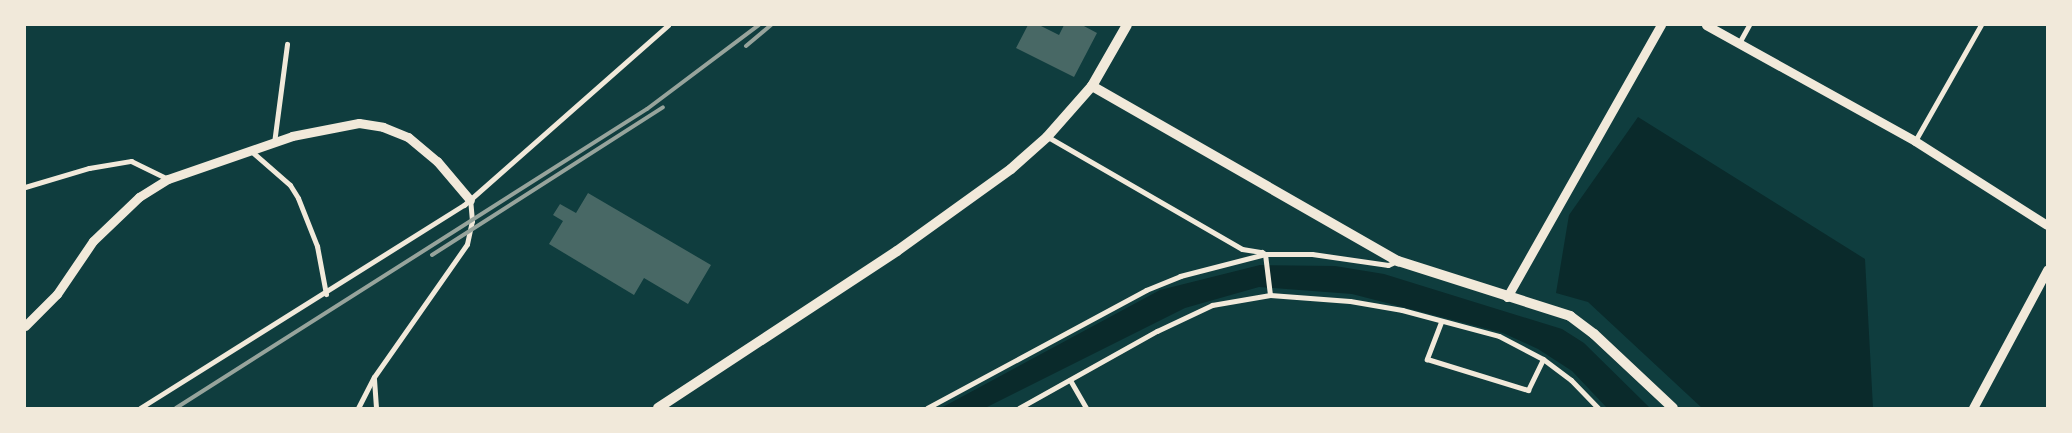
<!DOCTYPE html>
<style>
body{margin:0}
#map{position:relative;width:2072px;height:433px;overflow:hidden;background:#0f3d3e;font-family:"Varela Round",sans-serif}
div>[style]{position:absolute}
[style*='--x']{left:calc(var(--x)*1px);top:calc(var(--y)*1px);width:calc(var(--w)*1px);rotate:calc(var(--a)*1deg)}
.water>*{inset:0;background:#0a2a2b}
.building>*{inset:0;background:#486865}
.minor>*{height:5px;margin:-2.5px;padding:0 2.5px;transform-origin:2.5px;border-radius:2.5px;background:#f1e9da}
.tertiary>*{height:9px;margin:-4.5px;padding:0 4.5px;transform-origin:4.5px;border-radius:4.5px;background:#f1e9da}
.secondary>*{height:10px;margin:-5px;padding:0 5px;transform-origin:5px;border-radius:5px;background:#f1e9da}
.rail>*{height:4px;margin:-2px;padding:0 2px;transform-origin:2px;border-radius:2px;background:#97a49c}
span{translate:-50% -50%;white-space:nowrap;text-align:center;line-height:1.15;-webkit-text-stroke:5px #f1e9da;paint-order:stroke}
.frame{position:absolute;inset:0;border:26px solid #f1e9da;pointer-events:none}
</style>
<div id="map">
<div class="water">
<div style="clip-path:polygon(1638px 117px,1865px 259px,1873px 408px,1702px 408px,1588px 302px,1556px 293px,1569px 215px)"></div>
<div style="clip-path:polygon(1260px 265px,1335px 266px,1384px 274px,1562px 329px,1584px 343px,1650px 408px,1607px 408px,1572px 371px,1538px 349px,1503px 333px,1352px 294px,1259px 287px,1185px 308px,985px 408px,941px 408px,1160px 290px)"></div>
</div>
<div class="building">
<div style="clip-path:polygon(1028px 25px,1039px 25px,1059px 35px,1064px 25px,1082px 25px,1097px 33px,1074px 77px,1016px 48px)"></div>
<div style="clip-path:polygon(588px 193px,711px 265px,688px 304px,644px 278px,634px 295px,549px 244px,563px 221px,553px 215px,560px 204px,576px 213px)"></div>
</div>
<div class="minor">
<div style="--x:1739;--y:43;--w:21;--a:-61"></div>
<div style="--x:1048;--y:137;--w:224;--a:30"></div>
<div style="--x:1242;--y:249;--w:20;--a:9"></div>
<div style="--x:1262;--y:252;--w:4;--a:34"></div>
<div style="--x:1265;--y:254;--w:41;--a:83"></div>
<div style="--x:1915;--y:141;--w:133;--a:-60.4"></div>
<div style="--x:274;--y:143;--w:100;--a:-82.5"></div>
<div style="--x:250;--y:150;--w:53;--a:41.2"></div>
<div style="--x:290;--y:185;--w:15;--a:58"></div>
<div style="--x:298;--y:198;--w:52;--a:68.4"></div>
<div style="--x:317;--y:246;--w:49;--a:79.4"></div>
<div style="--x:25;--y:187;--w:67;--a:-16.5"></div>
<div style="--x:89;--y:168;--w:43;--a:-9.5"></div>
<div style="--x:131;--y:161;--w:41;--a:25.9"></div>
<div style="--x:1441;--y:322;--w:40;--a:111"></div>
<div style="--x:1427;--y:359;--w:106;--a:17.1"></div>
<div style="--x:1528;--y:390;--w:34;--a:-64"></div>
<div style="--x:374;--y:379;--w:29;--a:86"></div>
<div style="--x:1070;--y:380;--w:32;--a:60"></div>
<div style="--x:140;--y:408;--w:382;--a:-32.1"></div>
<div style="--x:464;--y:205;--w:272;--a:-41.4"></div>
<div style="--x:358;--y:408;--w:35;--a:-63"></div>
<div style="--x:374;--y:377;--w:162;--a:-55"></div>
<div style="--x:467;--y:244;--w:24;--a:-78"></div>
<div style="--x:472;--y:221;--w:21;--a:-95"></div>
<div style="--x:927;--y:408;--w:249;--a:-28.3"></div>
<div style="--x:1146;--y:290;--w:37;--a:-22"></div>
<div style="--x:1180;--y:276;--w:88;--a:-14.5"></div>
<div style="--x:1265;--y:254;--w:47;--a:0"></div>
<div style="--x:1312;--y:254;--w:77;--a:8.2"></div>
<div style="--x:1388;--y:265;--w:10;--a:-24"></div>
<div style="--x:1019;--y:408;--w:158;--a:-29.2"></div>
<div style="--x:1157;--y:331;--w:61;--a:-25.3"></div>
<div style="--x:1212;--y:305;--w:59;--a:-9.8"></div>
<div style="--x:1270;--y:295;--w:80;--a:4.3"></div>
<div style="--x:1350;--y:301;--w:53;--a:9.8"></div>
<div style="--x:1402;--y:310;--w:100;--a:15"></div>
<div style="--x:1499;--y:336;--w:50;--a:27.6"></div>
<div style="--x:1543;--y:359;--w:35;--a:37"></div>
<div style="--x:1571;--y:380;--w:39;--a:46"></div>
</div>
<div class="tertiary">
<div style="--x:1706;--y:25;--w:239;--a:29"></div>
<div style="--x:1915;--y:141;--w:156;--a:32.5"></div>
<div style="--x:1507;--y:297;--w:313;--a:-60.5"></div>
<div style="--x:25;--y:326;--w:45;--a:-45"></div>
<div style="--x:57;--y:294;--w:64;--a:-55.8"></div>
<div style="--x:93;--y:241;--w:64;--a:-43.7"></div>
<div style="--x:139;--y:197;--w:34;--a:-32"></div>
<div style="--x:168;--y:179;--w:131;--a:-19.1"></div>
<div style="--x:292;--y:136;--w:68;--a:-11"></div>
<div style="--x:359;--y:123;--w:24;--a:9"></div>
<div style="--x:383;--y:127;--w:27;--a:22"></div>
<div style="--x:408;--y:137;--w:38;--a:40"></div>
<div style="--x:437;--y:161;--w:51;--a:49.8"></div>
<div style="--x:1973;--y:408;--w:157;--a:-61.8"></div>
</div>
<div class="secondary">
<div style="--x:1092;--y:86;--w:353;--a:29.8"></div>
<div style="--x:1398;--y:261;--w:181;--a:17.7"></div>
<div style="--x:1570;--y:316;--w:30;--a:37"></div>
<div style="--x:1594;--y:334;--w:108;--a:43.1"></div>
<div style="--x:658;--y:408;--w:286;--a:-33.3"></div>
<div style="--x:897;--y:251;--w:140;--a:-35.7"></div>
<div style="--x:1011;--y:169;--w:48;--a:-41.6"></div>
<div style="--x:1047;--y:137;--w:68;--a:-48.6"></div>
<div style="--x:1092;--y:86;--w:70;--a:-60.2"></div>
</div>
<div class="rail">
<div style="--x:746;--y:46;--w:33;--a:-40"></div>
<div style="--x:432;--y:255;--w:274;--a:-32.6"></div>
<div style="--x:176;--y:408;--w:558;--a:-32.41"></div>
<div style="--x:647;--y:109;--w:140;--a:-36.9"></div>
</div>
<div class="frame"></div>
</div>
